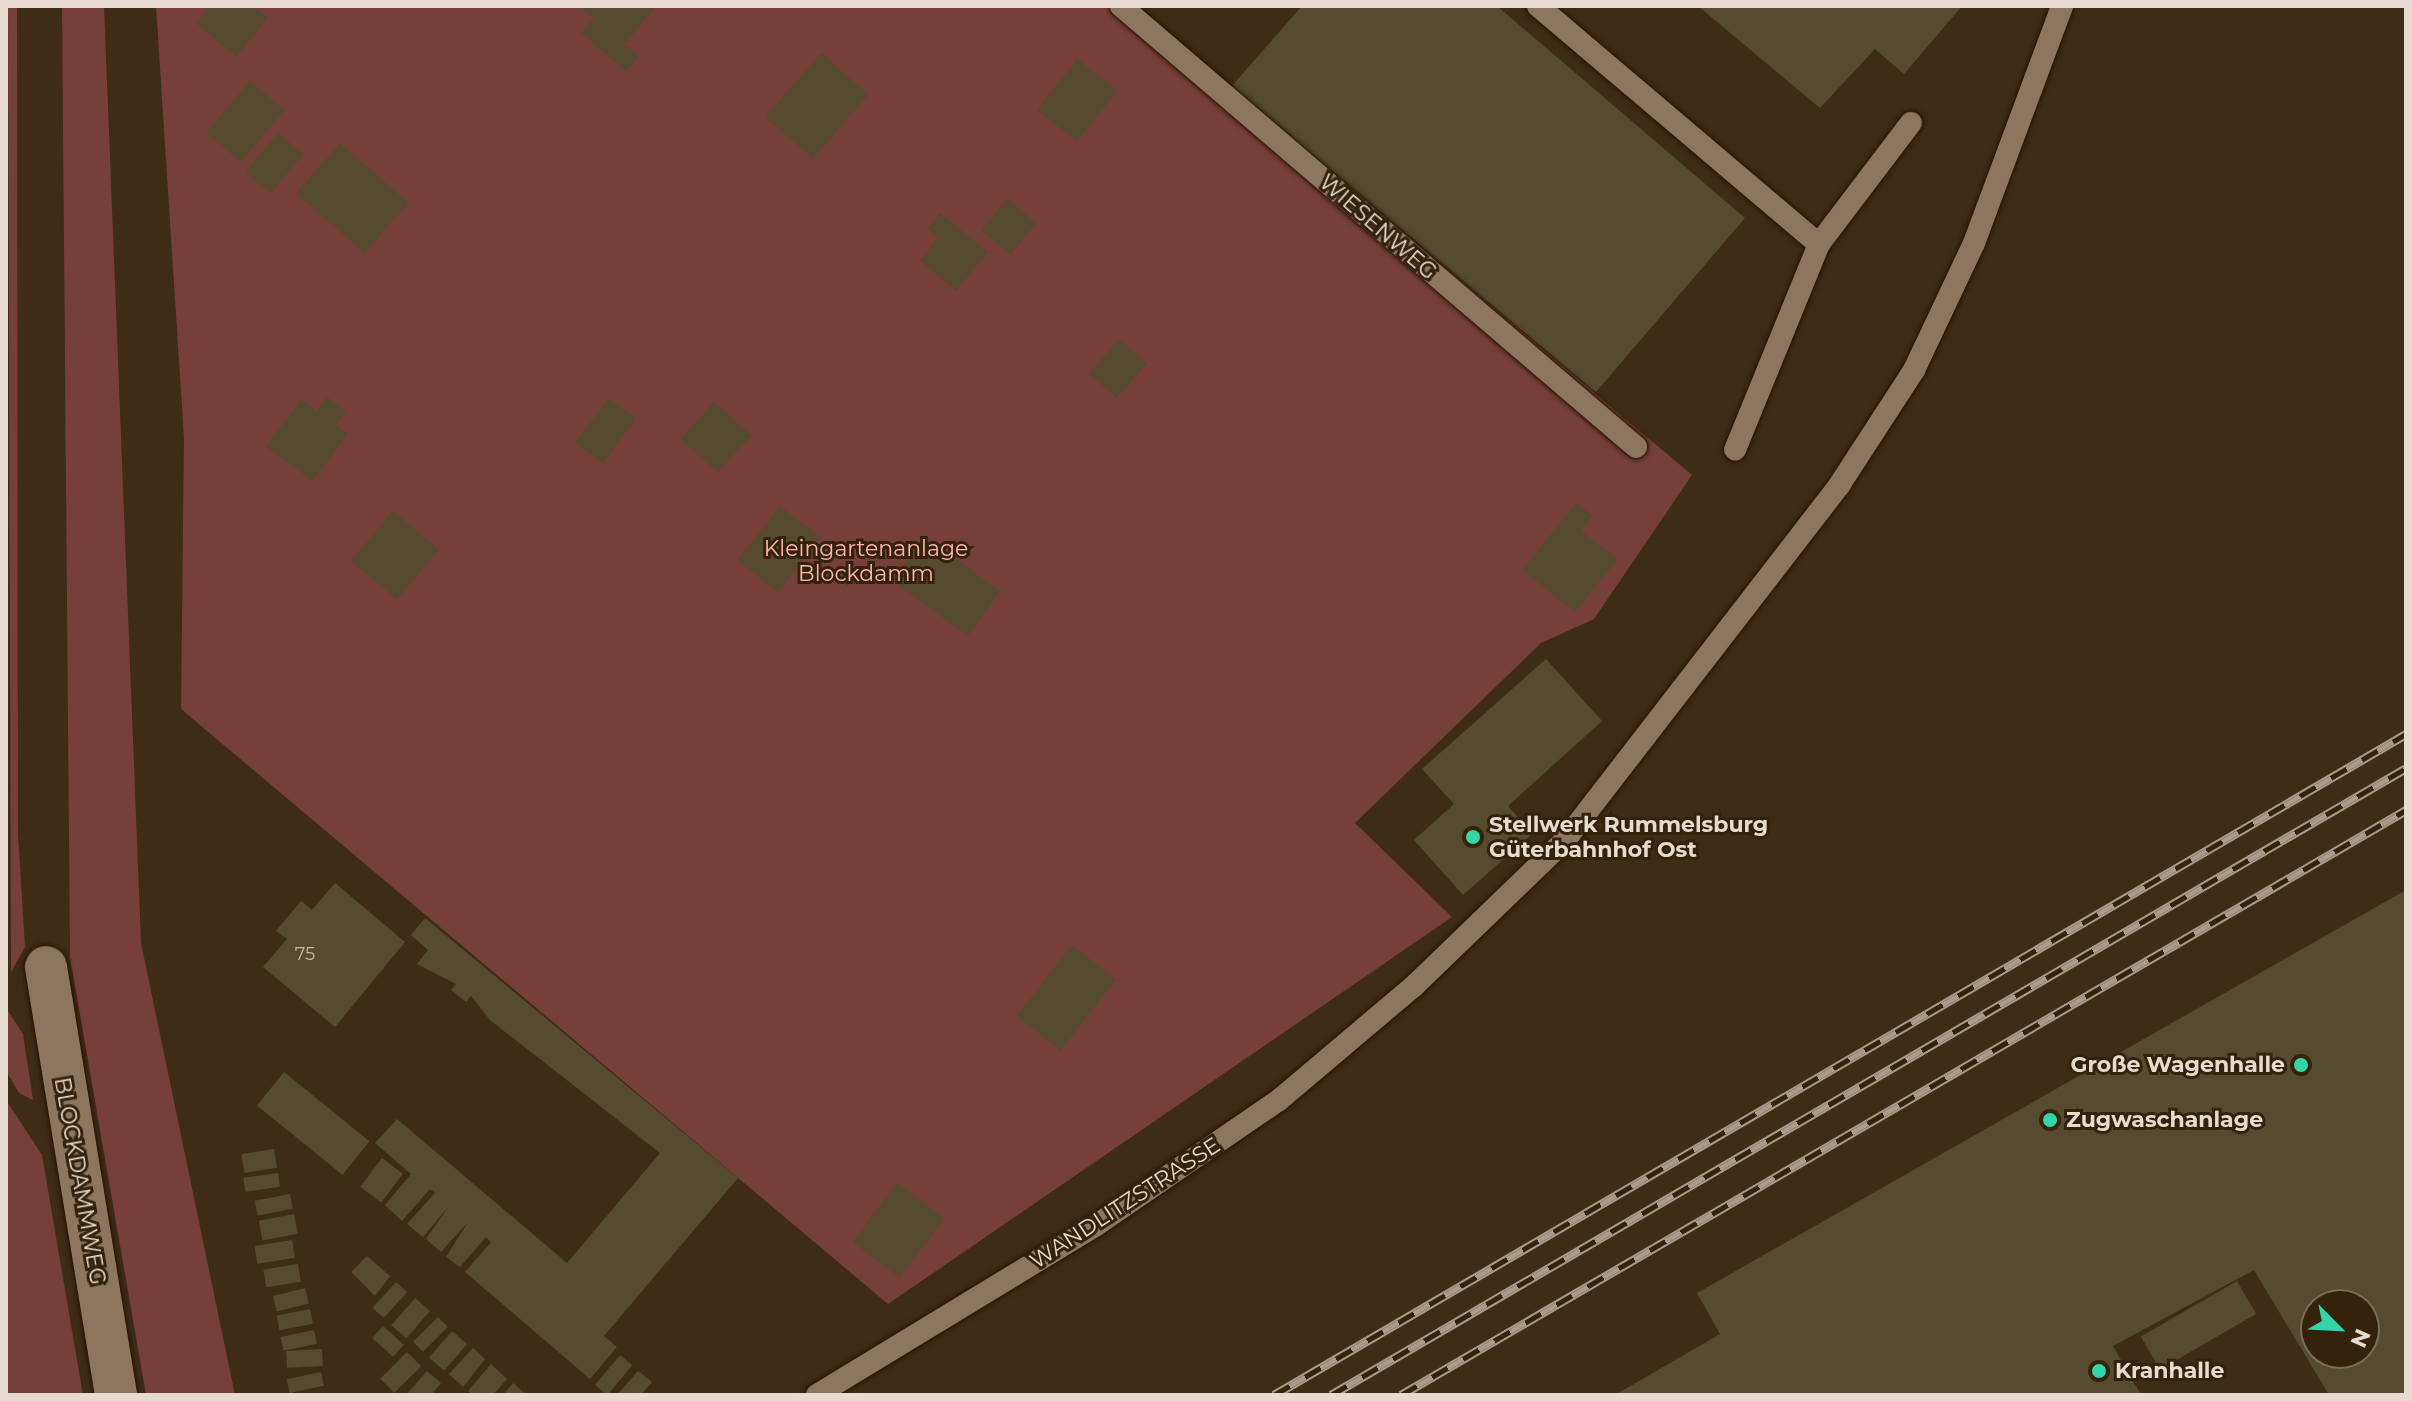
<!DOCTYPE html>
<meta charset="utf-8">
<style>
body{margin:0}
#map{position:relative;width:2412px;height:1401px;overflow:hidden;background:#3f2c17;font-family:Montserrat,sans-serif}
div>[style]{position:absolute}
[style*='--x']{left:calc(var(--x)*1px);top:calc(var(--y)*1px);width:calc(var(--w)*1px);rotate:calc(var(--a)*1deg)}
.green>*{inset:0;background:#763f3a}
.building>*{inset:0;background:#564b30;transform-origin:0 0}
.roads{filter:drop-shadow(0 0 2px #251301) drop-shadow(0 0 2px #251301)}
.service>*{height:22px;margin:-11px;padding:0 11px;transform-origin:11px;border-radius:11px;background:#8c765f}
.minor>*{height:42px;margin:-21px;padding:0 21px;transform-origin:21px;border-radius:21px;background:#8c765f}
.rail>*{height:9px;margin-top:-4.5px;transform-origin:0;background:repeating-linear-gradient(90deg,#34220d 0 18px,#a99a8b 0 36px);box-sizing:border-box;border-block:2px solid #a99a8b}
.dots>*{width:22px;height:22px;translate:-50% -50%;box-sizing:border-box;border:4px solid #34220d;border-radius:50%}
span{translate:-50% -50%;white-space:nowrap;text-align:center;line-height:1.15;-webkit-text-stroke:6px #34220d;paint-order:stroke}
.number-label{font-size:18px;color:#c3b6a6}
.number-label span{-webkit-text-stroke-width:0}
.street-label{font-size:22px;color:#e7dace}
.park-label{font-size:22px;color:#feb4ac}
.poi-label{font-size:22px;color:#e7dace;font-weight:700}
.left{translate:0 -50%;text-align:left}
.right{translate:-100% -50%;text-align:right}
.frame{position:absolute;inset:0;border:8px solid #e7dace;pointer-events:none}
.north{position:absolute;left:2300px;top:1289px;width:80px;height:80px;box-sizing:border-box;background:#34220d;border:2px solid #7c6c5a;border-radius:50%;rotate:114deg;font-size:22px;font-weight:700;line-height:32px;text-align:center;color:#e7dace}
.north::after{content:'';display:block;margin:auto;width:28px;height:36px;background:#33d4a8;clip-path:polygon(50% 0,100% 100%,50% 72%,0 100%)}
</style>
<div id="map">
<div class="green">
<div style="clip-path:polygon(8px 6px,17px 6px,18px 834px,25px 947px,11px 972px)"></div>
<div style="clip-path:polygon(62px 6px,104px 6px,141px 943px,235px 1395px,146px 1395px,70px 957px)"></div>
<div style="clip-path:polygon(156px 6px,1135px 6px,1692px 475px,1594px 619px,1541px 643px,1355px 823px,1452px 917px,888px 1304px,181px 709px,184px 438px)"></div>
<div style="clip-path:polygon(6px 1008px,23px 1034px,33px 1100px,19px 1093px,6px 1071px)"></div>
<div style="clip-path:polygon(6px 1100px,42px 1155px,83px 1395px,6px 1395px)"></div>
</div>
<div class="building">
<div style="clip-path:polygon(210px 6px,253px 6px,268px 18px,236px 57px,196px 23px)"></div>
<div style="clip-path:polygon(579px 6px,656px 6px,625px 44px,639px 56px,626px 71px,581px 33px,594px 18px)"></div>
<div style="clip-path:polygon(1302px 6px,1497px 6px,1745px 218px,1596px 392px,1231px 87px)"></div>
<div style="clip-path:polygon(1698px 6px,1962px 6px,1904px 74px,1875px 49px,1820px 108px)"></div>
<div style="left:821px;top:53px;width:63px;height:85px;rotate:41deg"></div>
<div style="left:1077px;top:59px;width:51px;height:65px;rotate:38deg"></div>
<div style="left:250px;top:81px;width:45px;height:68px;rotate:40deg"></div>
<div style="left:278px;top:133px;width:33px;height:51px;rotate:40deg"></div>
<div style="left:340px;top:143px;width:91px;height:67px;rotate:41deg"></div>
<div style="left:1007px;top:199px;width:38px;height:40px;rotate:40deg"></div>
<div style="clip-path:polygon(940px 213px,988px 252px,956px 291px,920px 260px,938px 238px,928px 229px)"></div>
<div style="left:1119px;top:339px;width:37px;height:46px;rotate:41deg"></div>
<div style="clip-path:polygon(327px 397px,346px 411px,336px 425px,348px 434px,313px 481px,266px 447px,301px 400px,316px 411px)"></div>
<div style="left:609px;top:398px;width:34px;height:56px;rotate:37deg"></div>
<div style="left:714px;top:402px;width:50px;height:50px;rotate:42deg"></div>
<div style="clip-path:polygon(1576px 503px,1593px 516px,1581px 531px,1618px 559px,1575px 612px,1522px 570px)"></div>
<div style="left:780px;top:506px;width:51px;height:69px;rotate:38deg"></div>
<div style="left:393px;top:511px;width:60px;height:65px;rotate:40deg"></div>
<div style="left:924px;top:536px;width:94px;height:55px;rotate:36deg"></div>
<div style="clip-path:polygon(1546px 659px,1602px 721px,1508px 806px,1532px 834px,1463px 895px,1414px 840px,1454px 804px,1422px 769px)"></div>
<div style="clip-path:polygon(335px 883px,405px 942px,335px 1027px,263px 967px,287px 939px,276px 931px,301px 901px,312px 910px)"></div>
<div style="clip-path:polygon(evenodd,2406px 890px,2406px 1395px,2329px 1395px,2254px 1270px,2113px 1346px,2141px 1395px,1615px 1395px,1720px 1334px,1697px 1293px,2406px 890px,2316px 1305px,2364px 1305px,2364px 1353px,2316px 1353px,2316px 1305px)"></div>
<div style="clip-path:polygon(425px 918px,738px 1178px,604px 1336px,617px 1347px,590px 1379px,465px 1272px,491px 1242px,486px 1237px,460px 1267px,446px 1257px,468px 1222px,441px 1252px,426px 1239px,449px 1206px,423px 1237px,407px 1224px,435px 1193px,430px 1189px,402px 1221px,385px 1205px,411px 1174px,375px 1143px,397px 1119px,567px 1263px,660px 1153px,490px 1020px,471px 996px,466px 1002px,451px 990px,456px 984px,417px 964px,428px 950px,411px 935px)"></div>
<div style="left:1072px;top:945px;width:56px;height:90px;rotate:38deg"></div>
<div style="left:284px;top:1072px;width:110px;height:43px;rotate:39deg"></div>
<div style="left:274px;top:1149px;width:19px;height:33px;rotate:81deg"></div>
<div style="left:382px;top:1158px;width:26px;height:36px;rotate:37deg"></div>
<div style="left:278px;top:1173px;width:14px;height:35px;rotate:82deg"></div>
<div style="left:897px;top:1183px;width:59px;height:74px;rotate:37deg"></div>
<div style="left:290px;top:1194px;width:15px;height:36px;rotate:79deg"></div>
<div style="left:294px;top:1214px;width:20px;height:36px;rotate:79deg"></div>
<div style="left:292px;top:1240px;width:18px;height:38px;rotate:81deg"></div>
<div style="clip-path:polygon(367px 1256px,390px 1276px,375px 1296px,351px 1272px)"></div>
<div style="left:298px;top:1264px;width:18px;height:35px;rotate:81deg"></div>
<div style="left:2237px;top:1281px;width:38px;height:111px;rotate:60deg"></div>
<div style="left:396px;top:1282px;width:15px;height:35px;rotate:42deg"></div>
<div style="left:305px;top:1288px;width:16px;height:33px;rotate:76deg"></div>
<div style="left:415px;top:1298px;width:20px;height:36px;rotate:41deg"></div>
<div style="left:310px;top:1309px;width:15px;height:34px;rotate:79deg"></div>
<div style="left:438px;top:1317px;width:14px;height:35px;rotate:45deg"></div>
<div style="left:383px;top:1326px;width:28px;height:16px;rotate:42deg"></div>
<div style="left:314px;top:1330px;width:14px;height:34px;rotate:78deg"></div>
<div style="left:452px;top:1331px;width:20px;height:35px;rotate:41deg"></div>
<div style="clip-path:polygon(473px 1348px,485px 1359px,463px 1387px,449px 1374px)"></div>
<div style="left:322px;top:1349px;width:17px;height:36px;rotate:87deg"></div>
<div style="left:407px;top:1352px;width:20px;height:38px;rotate:45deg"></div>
<div style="left:620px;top:1355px;width:16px;height:39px;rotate:40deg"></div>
<div style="clip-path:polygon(491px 1364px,507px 1379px,493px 1395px,473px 1395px,468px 1391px)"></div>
<div style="clip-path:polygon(427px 1371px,441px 1383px,431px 1395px,406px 1395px)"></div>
<div style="clip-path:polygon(638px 1371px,652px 1382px,641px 1395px,617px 1395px)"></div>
<div style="left:321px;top:1372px;width:14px;height:35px;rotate:78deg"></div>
<div style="clip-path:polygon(513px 1383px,527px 1395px,503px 1395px)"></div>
</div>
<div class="roads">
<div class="service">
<div style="--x:1121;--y:6;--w:678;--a:40.57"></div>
<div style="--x:1538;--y:6;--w:368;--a:40.3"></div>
<div style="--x:1819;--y:244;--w:222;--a:112.2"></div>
<div style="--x:1819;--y:244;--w:152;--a:-52.8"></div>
<div style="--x:817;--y:1395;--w:325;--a:-31.3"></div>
<div style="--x:1095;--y:1226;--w:223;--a:-34.4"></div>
<div style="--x:1279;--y:1100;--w:177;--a:-40.2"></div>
<div style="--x:1414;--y:986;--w:211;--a:-44"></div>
<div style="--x:1566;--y:839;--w:448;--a:-52.3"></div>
<div style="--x:1840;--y:484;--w:136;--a:-57"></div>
<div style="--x:1914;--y:370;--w:140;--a:-64.7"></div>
<div style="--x:1974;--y:243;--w:253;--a:-69.6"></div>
</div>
<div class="minor">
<div style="--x:46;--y:967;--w:434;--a:80.7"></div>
</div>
</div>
<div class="rail">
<div style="--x:1274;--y:1395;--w:1311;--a:-30.28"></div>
<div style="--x:1331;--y:1395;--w:1244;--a:-30.25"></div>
<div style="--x:1401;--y:1395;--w:1163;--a:-30.2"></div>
</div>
<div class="dots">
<div style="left:1473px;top:837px;background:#33d4a8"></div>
<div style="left:2301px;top:1065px;background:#33d4a8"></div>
<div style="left:2050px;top:1120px;background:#33d4a8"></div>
<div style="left:2099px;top:1371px;background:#33d4a8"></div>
</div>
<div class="number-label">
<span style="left:305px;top:954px">75</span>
</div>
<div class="street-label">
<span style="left:1378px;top:227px;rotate:41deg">WIESENWEG</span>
<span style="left:80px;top:1181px;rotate:80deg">BLOCKDAMMWEG</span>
<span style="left:1125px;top:1203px;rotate:-33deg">WANDLITZSTRASSE</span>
</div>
<div class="park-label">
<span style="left:866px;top:561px">Kleingartenanlage<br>Blockdamm</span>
</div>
<div class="poi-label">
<span class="left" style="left:1489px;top:837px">Stellwerk Rummelsburg<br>Güterbahnhof Ost</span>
<span class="right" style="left:2285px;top:1065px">Große Wagenhalle</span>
<span class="left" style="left:2066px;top:1120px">Zugwaschanlage</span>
<span class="left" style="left:2115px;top:1371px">Kranhalle</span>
</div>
<div class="frame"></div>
<div class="north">N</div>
</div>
